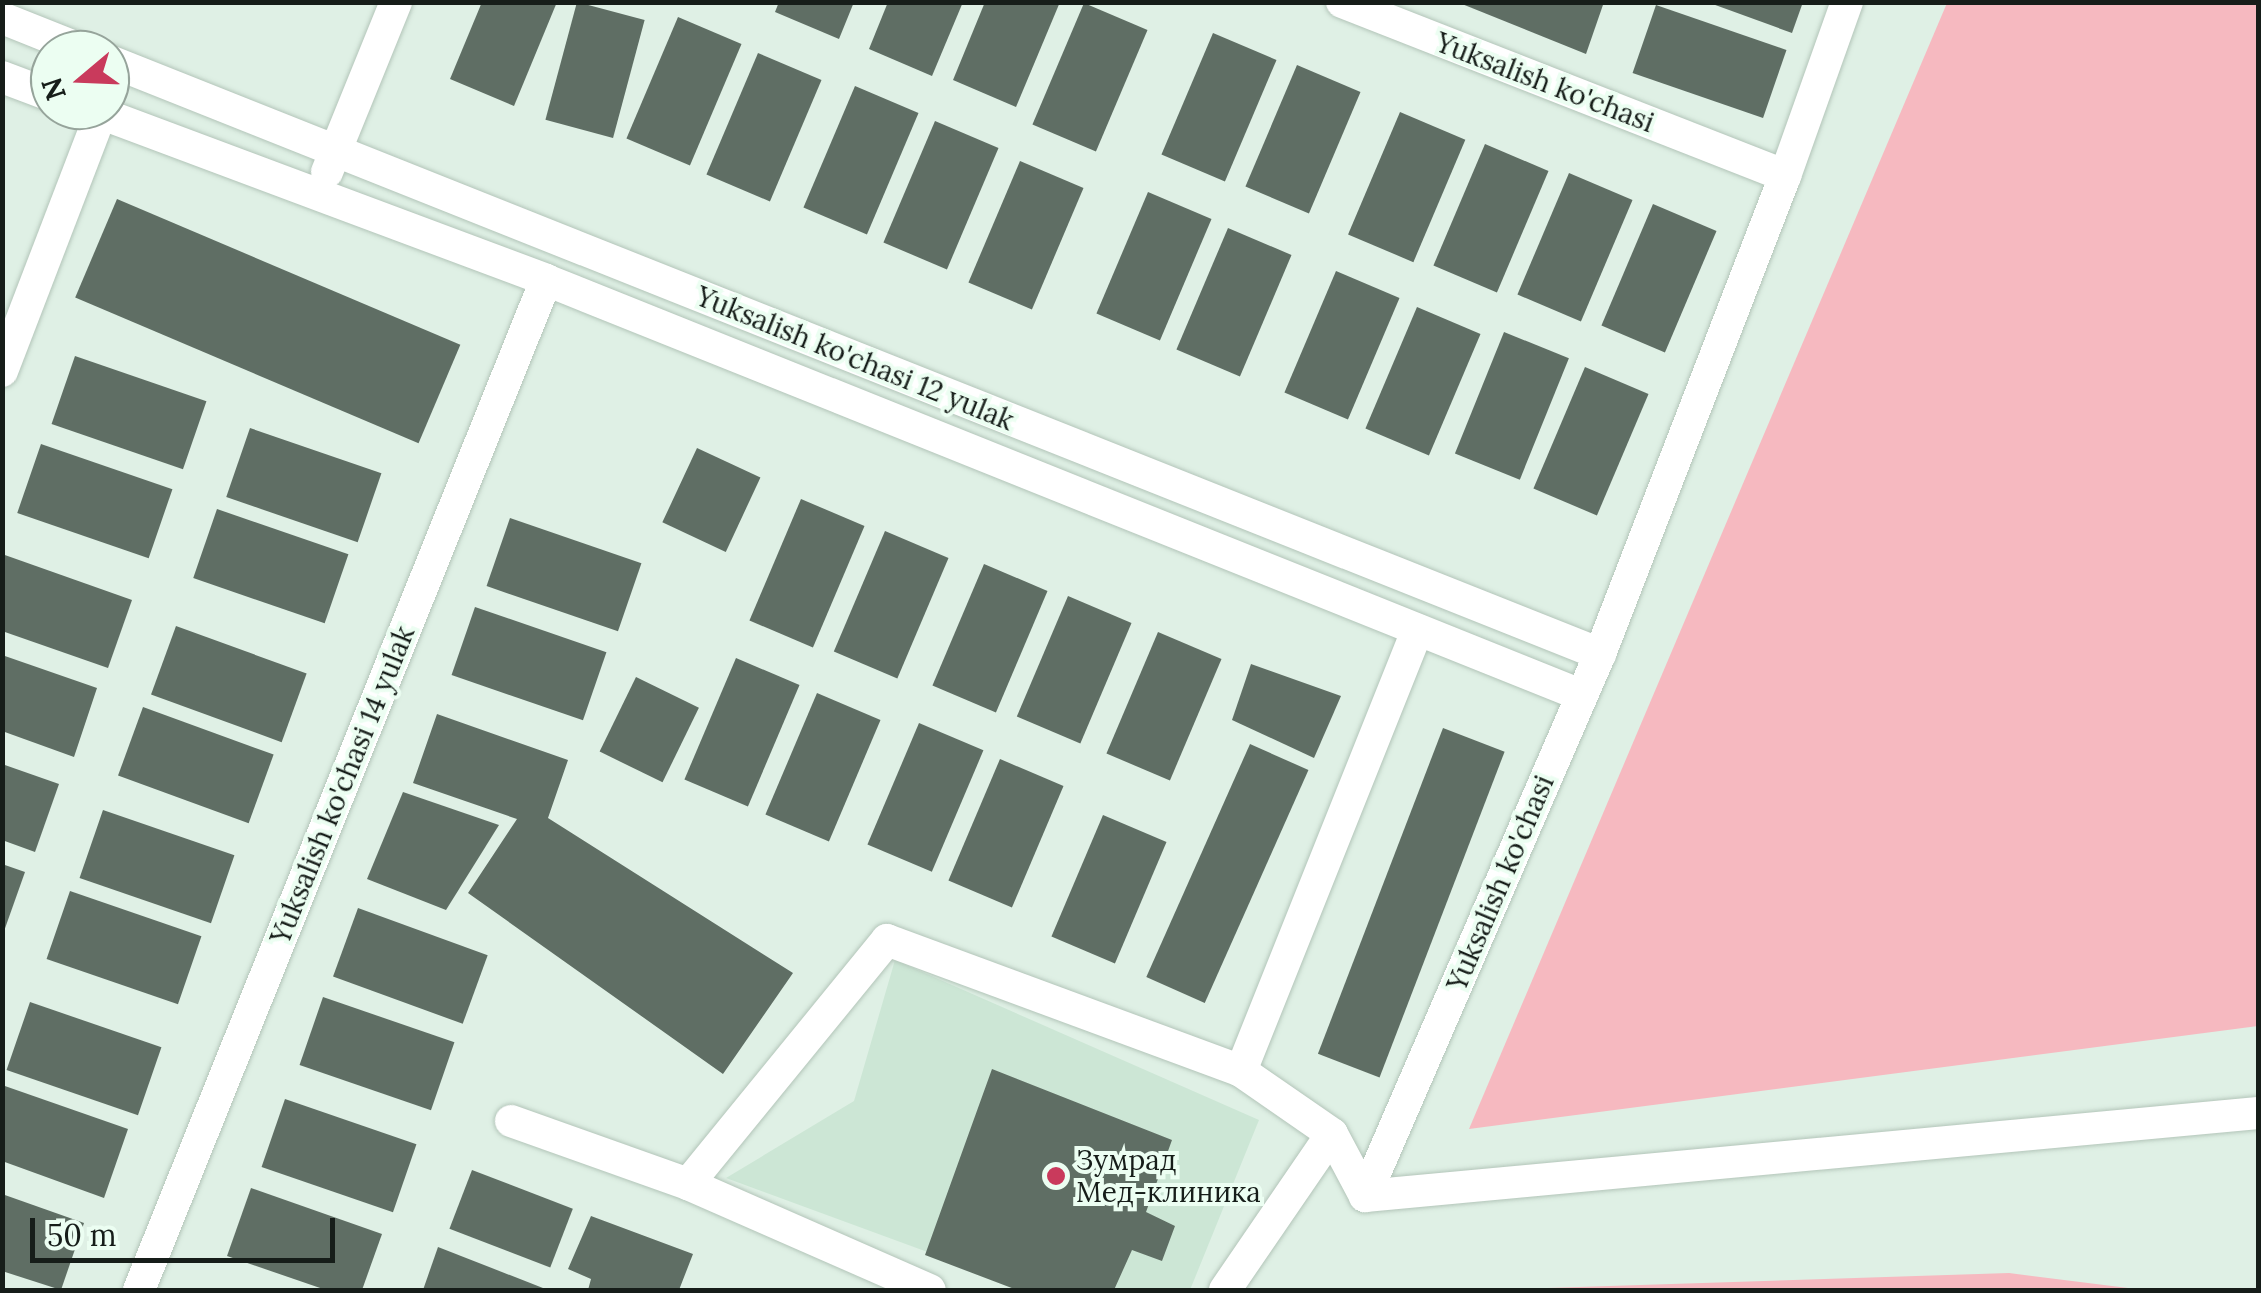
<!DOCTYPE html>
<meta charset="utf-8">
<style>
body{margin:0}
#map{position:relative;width:2261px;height:1293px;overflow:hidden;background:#dff0e5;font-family:Lora,serif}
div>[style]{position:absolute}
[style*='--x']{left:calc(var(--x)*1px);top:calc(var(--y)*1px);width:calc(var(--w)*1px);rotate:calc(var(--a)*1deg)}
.built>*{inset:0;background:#cce6d5}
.green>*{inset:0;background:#f6b9c0}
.building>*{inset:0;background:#5f6e64;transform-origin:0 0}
.roads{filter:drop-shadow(0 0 2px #b3c5b9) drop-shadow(0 0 2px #b3c5b9)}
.street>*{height:32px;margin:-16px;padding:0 16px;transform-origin:16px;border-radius:16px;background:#fff}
.dots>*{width:28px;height:28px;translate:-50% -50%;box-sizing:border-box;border:5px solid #ecfef2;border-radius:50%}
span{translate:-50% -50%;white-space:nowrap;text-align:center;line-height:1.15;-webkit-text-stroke:8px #ecfef2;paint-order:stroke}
.street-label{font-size:28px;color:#161d19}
.poi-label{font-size:28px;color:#161d19}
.left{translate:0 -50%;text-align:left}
.frame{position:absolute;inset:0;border:5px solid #161d19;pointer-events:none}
.north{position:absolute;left:30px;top:30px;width:100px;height:100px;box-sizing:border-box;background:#ecfef2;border:2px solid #96a49b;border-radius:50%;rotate:251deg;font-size:28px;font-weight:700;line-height:40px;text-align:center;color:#161d19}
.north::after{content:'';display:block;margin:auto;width:35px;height:45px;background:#c93a5c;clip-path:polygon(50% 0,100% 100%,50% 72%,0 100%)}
.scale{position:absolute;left:30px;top:1218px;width:305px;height:45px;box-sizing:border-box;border:5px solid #161d19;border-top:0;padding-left:12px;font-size:30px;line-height:35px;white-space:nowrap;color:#161d19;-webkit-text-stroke:8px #ecfef2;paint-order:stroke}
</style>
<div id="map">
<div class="built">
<div style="clip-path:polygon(895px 960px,1259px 1120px,1190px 1290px,1031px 1290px,726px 1178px,854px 1101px)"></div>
</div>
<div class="green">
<div style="clip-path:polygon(1947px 3px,2258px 3px,2258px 1026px,1469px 1129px)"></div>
<div style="clip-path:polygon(2009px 1273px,2144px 1290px,1488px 1290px)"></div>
</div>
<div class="building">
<div style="clip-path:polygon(482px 2px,557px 2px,514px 106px,450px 79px)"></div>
<div style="left:577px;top:2px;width:70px;height:122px;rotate:15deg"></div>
<div style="clip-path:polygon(779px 2px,854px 2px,839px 39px,775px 12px)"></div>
<div style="clip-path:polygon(888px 2px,963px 2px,932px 76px,869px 49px)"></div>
<div style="clip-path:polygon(985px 2px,1060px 2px,1016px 107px,953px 80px)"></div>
<div style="clip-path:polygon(1457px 2px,1604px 2px,1586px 54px)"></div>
<div style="clip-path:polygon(1707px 2px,1803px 2px,1792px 33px)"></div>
<div style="left:1084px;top:3px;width:69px;height:132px;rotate:23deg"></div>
<div style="left:1656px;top:5px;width:138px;height:72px;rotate:19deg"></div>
<div style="left:678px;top:17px;width:69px;height:132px;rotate:23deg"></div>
<div style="left:1213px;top:33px;width:69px;height:132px;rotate:23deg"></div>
<div style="left:758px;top:53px;width:69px;height:132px;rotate:23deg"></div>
<div style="left:1297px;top:65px;width:69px;height:132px;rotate:23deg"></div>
<div style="left:855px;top:86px;width:69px;height:132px;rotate:23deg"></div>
<div style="left:1400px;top:112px;width:71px;height:133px;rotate:23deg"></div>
<div style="left:935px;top:121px;width:69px;height:132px;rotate:23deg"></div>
<div style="left:1485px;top:144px;width:69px;height:132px;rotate:23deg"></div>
<div style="left:1020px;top:161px;width:69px;height:132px;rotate:23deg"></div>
<div style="left:1569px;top:173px;width:69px;height:132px;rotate:23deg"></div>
<div style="left:1148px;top:192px;width:69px;height:132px;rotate:23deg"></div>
<div style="left:117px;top:199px;width:373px;height:107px;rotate:23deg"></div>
<div style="left:1653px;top:204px;width:69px;height:132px;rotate:23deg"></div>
<div style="left:1228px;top:228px;width:69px;height:132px;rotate:23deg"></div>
<div style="left:1336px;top:271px;width:69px;height:132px;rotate:23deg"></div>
<div style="left:1417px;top:307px;width:69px;height:132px;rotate:23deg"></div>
<div style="left:1504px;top:332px;width:70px;height:131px;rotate:22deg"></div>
<div style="left:75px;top:356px;width:139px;height:72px;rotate:19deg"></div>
<div style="left:1585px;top:367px;width:69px;height:132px;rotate:23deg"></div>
<div style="left:250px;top:428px;width:139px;height:73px;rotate:19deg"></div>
<div style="left:41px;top:444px;width:139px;height:73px;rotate:19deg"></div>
<div style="left:697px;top:448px;width:70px;height:82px;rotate:25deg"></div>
<div style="left:801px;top:499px;width:69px;height:132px;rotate:23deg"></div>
<div style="left:217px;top:509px;width:139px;height:73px;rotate:19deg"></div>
<div style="left:510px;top:518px;width:139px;height:72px;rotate:19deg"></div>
<div style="left:885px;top:531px;width:69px;height:131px;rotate:23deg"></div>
<div style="clip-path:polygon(2px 554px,132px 600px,108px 668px,2px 631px)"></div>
<div style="left:984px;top:564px;width:69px;height:132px;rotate:23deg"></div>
<div style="left:1068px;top:596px;width:69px;height:131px;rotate:23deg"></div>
<div style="left:475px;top:607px;width:139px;height:72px;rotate:19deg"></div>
<div style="left:176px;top:626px;width:139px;height:73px;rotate:20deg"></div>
<div style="left:1158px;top:632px;width:69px;height:132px;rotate:23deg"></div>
<div style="clip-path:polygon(2px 655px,97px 688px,74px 757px,2px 731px)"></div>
<div style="left:736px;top:658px;width:69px;height:132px;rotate:23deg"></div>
<div style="clip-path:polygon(1251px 664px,1341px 696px,1314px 758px,1232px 720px)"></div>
<div style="left:636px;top:677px;width:70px;height:83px;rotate:26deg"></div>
<div style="left:817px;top:693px;width:69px;height:132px;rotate:23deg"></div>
<div style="left:143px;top:707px;width:139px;height:73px;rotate:20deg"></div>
<div style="clip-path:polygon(437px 714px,568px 760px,548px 818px,793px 973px,723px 1074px,468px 893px,517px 819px,413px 783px)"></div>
<div style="left:919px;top:723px;width:70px;height:132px;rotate:23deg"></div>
<div style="left:1443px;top:728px;width:66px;height:349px;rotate:21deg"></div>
<div style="left:1250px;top:744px;width:64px;height:255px;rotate:24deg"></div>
<div style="left:1000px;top:759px;width:69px;height:132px;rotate:23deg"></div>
<div style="clip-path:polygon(2px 764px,59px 784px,35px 852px,2px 840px)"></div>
<div style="clip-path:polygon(403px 792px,499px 825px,446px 910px,367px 879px)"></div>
<div style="left:103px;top:810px;width:139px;height:72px;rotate:19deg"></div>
<div style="left:1103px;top:815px;width:69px;height:132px;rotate:23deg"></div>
<div style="clip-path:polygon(2px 864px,25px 872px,3px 934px,2px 934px)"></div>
<div style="left:70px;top:891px;width:139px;height:72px;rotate:19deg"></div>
<div style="left:358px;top:908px;width:138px;height:73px;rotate:20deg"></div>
<div style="left:323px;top:997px;width:139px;height:72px;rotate:19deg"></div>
<div style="left:30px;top:1002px;width:139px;height:72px;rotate:19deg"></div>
<div style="clip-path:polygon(992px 1069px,1172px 1140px,1146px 1212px,1175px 1226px,1162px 1261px,1132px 1250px,1114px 1290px,1017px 1290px,925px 1255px)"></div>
<div style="clip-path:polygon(2px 1085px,128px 1129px,104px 1198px,2px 1161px)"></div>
<div style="left:285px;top:1099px;width:139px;height:72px;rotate:19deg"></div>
<div style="left:472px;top:1170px;width:108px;height:63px;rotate:21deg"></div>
<div style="clip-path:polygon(251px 1188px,382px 1234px,362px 1290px,326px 1290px,227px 1256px)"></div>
<div style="clip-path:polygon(2px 1194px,84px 1223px,61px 1290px,2px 1271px)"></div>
<div style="clip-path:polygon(591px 1216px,693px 1254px,679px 1290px,588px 1290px,591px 1279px,568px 1269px)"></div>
<div style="clip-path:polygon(438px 1247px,548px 1290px,423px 1290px)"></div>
</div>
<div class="roads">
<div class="street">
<div style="--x:1342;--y:2;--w:476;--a:21.4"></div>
<div style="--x:1785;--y:176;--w:513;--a:111.16"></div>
<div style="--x:1600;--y:654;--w:591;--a:113.44"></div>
<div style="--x:1365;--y:1196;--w:897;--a:-5.31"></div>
<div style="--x:2;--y:18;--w:86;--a:21.8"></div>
<div style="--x:110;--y:61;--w:1604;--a:21.7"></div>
<div style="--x:2;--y:77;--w:51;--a:20.6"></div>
<div style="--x:92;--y:110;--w:485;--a:20.5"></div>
<div style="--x:546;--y:280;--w:1115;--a:21.85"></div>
<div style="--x:327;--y:172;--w:183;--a:-67.9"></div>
<div style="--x:1785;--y:176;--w:185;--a:-70.4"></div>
<div style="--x:2;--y:371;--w:276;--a:-69"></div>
<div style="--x:511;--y:1121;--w:188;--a:19.6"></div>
<div style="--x:688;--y:1184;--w:315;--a:-50.8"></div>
<div style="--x:887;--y:940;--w:377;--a:20.3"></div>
<div style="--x:1241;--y:1071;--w:475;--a:-68.2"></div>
<div style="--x:1332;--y:1134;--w:70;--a:62"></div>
<div style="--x:688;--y:1184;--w:264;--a:23.7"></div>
<div style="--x:139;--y:1290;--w:1089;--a:-68.05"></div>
<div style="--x:1225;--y:1290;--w:189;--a:-55.6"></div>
<div style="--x:1332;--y:1134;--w:111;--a:-145.3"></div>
</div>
</div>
<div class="dots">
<div style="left:1056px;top:1176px;background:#c93a5c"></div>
</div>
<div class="street-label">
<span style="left:1545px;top:82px;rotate:21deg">Yuksalish ko'chasi</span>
<span style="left:855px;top:358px;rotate:22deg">Yuksalish ko'chasi 12 yulak</span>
<span style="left:342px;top:785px;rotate:-68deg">Yuksalish ko'chasi 14 yulak</span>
<span style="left:1500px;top:883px;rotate:-67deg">Yuksalish ko'chasi</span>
</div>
<div class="poi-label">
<span class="left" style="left:1076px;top:1176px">Зумрад<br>Мед-клиника</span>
</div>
<div class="frame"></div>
<div class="north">N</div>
<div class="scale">50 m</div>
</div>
